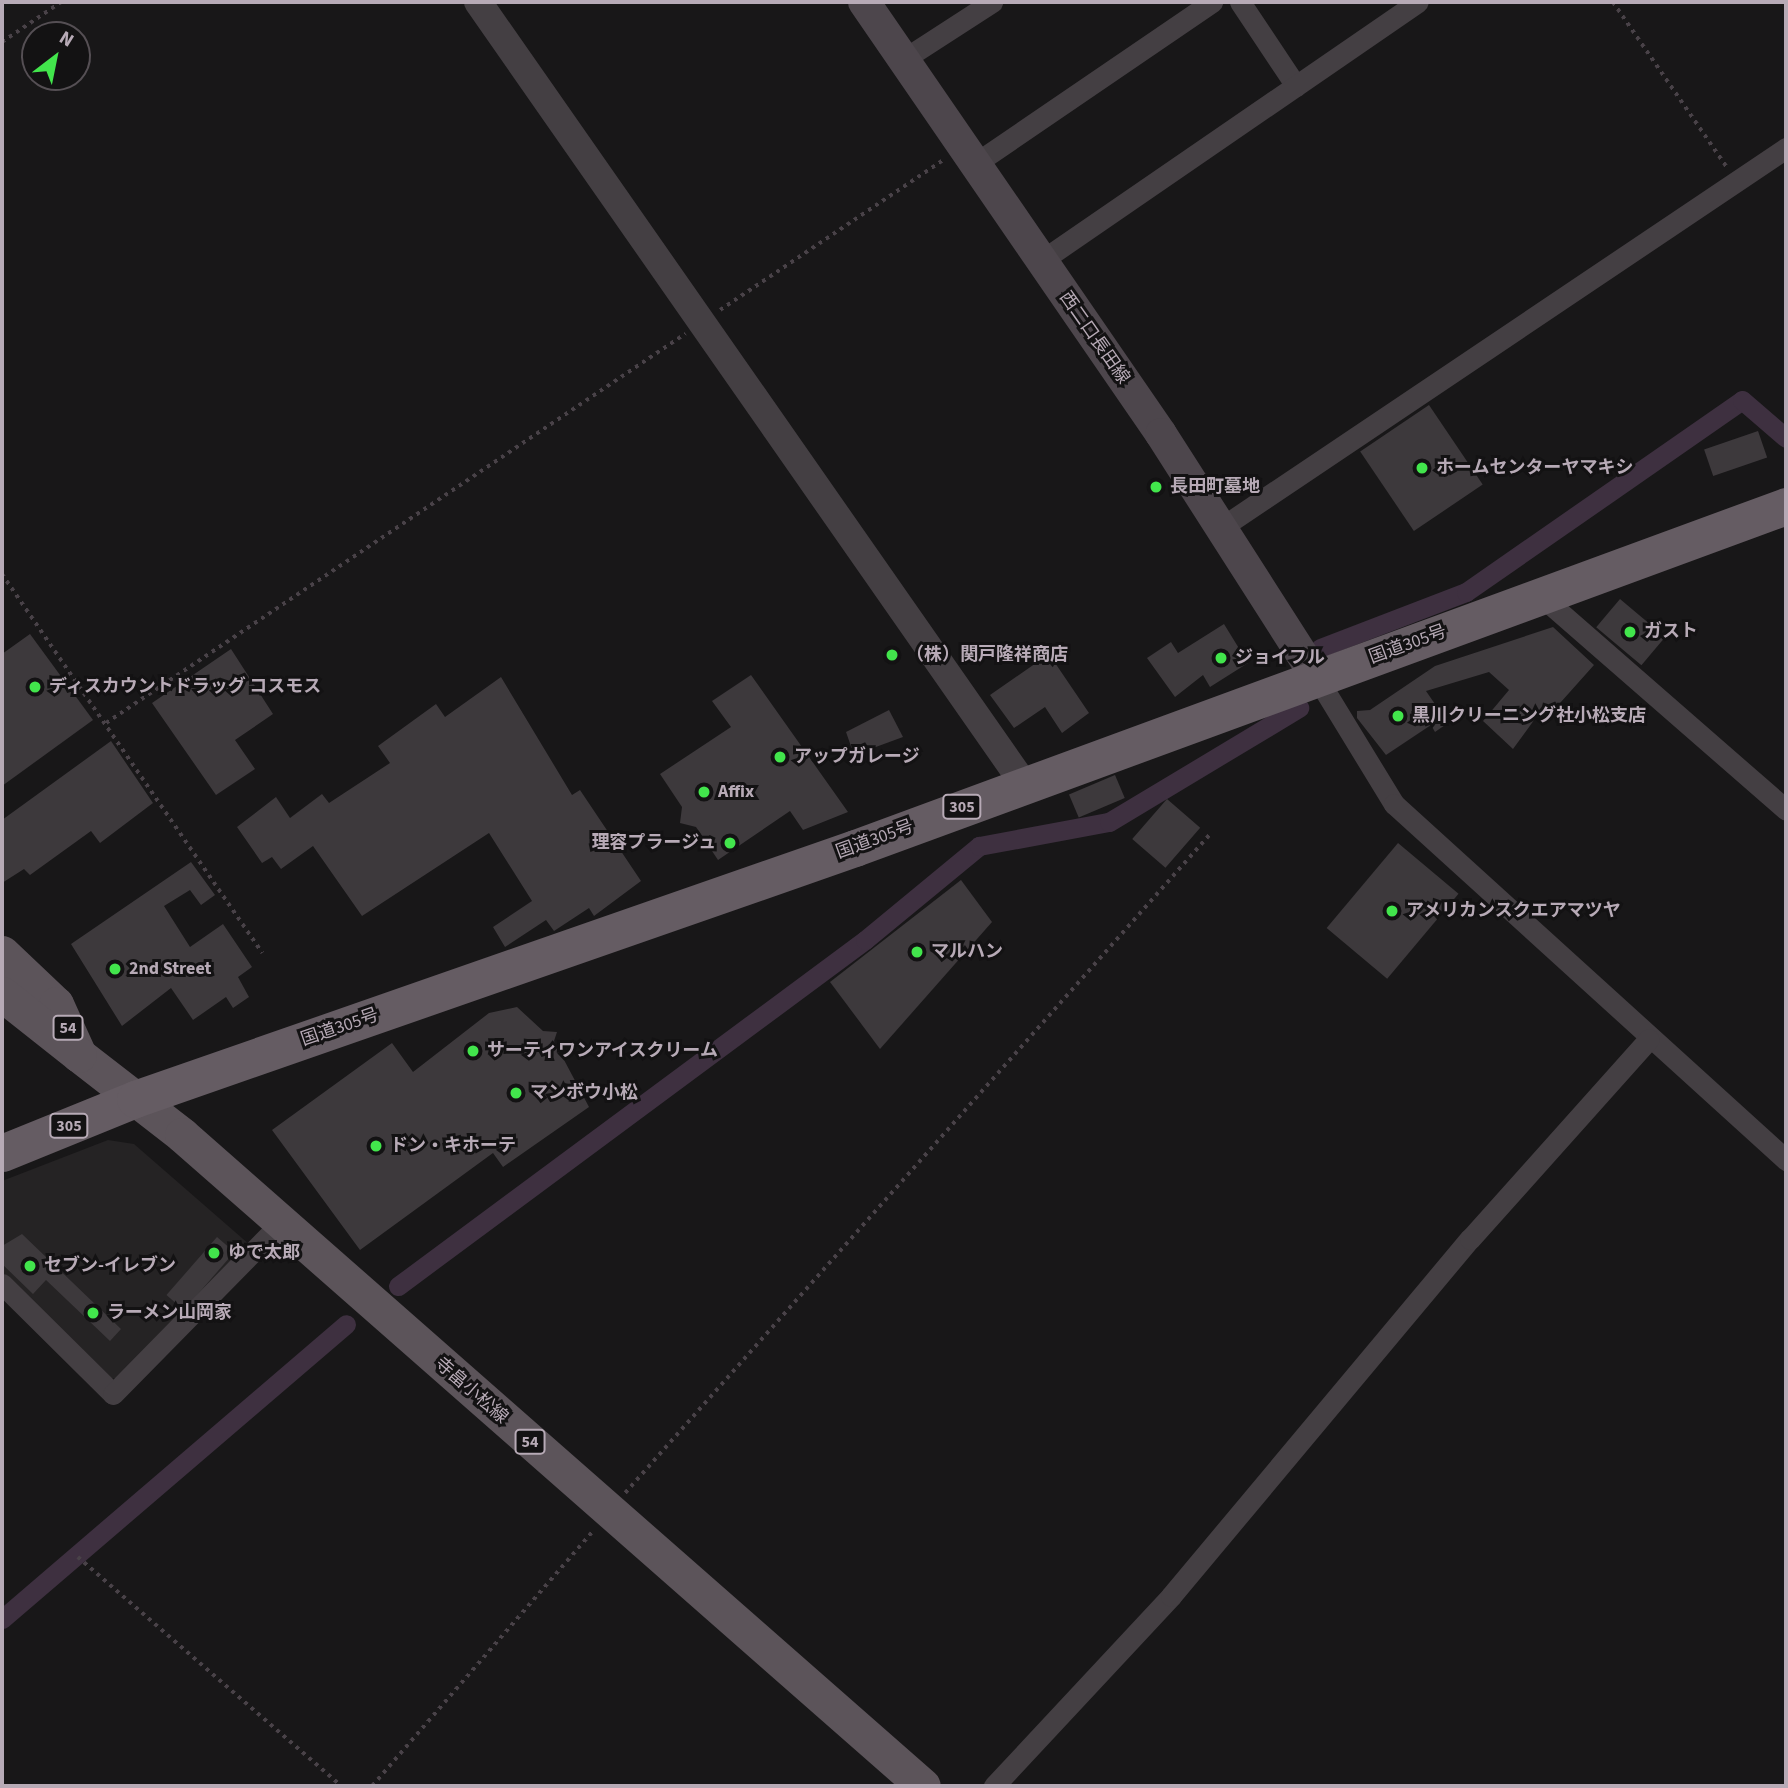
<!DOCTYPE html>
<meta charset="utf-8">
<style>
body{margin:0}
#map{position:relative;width:1788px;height:1788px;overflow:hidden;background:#181718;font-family:"Source Sans 3","Noto Sans JP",sans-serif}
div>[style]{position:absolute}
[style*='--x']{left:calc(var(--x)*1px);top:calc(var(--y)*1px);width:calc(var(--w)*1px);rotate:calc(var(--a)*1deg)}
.built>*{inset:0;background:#252324}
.canal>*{height:19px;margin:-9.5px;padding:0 9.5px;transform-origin:9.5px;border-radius:9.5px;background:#3e3040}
.building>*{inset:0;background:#3d393c;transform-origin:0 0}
.path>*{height:3.5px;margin-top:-1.75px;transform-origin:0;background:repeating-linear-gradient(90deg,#494248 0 3.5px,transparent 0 8.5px)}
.minor>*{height:21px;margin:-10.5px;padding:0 10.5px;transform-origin:10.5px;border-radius:10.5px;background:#443f43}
.tertiary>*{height:28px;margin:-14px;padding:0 14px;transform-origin:14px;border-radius:14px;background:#443f43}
.secondary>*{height:32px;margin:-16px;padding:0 16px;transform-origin:16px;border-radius:16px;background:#4d464c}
.primary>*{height:35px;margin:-17.5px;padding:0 17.5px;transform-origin:17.5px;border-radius:17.5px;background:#5c545a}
.trunk>*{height:37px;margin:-18.5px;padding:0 18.5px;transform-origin:18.5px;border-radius:18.5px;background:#655c63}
.dots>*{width:19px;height:19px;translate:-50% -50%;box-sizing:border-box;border:4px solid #131213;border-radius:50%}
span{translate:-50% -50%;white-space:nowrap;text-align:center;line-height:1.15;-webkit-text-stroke:6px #131213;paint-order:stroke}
.shield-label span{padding:2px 5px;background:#131213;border:2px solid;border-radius:5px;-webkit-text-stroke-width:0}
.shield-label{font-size:16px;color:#b7aab6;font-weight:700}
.street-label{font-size:18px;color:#b7aab6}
.poi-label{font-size:18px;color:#b7aab6;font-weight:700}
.left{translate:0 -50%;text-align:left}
.right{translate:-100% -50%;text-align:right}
.frame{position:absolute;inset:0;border:4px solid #b7aab6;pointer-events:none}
.north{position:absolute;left:21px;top:21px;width:70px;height:70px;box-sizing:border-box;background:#131213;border:2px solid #554f54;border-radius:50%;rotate:32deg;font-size:19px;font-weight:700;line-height:28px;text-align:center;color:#b7aab6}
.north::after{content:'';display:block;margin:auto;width:24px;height:32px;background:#42e54c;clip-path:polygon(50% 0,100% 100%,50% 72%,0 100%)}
</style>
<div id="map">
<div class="built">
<div style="clip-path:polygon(108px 1140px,134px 1144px,250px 1245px,119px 1378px,106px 1379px,2px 1276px,2px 1181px)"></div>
</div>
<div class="canal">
<div style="--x:1320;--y:648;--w:156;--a:-21"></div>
<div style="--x:1466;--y:592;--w:336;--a:-34.8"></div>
<div style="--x:1742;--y:400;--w:58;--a:40.8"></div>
<div style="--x:398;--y:1286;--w:581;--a:-36.53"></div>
<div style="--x:865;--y:940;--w:148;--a:-39.5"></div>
<div style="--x:979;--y:846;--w:132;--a:-10.5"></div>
<div style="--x:1109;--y:822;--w:222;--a:-31"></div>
<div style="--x:2;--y:1619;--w:453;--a:-40.6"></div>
</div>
<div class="building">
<div style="left:1429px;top:405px;width:96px;height:83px;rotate:56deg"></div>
<div style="left:1758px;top:431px;width:28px;height:57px;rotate:71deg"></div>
<div style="left:1620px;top:599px;width:59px;height:37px;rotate:40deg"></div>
<div style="clip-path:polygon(1224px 624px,1248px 663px,1210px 687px,1203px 675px,1175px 697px,1147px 658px,1171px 642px,1178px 653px)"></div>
<div style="clip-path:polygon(1553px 627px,1594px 665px,1544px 721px,1537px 716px,1513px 749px,1483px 721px,1509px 690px,1489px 672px,1426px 691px,1448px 723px,1435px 732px,1431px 725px,1386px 755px,1357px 718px,1357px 711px,1370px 710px,1435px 666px)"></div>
<div style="clip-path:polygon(30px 634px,93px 720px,2px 786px,2px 654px)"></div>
<div style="clip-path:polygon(231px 649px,273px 714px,235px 740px,255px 769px,216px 795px,152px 703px)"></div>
<div style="clip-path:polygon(1049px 654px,1089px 713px,1062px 733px,1045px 707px,1014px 728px,990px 695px)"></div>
<div style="clip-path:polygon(751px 675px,848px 812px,803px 830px,790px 811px,718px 860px,696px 827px,680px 823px,682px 807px,660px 774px,731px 727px,712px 701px)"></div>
<div style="clip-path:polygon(501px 677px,572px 795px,580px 790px,641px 881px,594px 916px,589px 908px,554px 931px,546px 920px,505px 947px,493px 927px,532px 901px,489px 833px,362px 916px,313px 846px,281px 869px,272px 857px,262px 863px,237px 827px,276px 797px,290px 818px,322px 794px,329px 803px,390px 763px,378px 746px,436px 704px,445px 717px)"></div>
<div style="clip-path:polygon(889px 710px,903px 737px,854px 755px,846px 732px)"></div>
<div style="clip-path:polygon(111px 741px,153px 803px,100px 843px,91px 831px,30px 875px,24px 869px,2px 883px,2px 820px)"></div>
<div style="left:1115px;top:775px;width:25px;height:50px;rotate:67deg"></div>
<div style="left:1167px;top:799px;width:44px;height:53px;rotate:41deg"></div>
<div style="left:1398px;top:843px;width:79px;height:111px;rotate:40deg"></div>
<div style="clip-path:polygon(191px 862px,215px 895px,201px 905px,190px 890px,164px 906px,190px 947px,223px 924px,252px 967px,238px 977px,249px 997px,233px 1008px,226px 997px,193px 1020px,171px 988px,122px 1026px,71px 944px)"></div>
<div style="clip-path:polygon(961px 880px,992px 922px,880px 1049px,830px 982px)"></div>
<div style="clip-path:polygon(517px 1007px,543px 1031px,557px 1032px,554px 1041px,589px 1107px,503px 1167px,493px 1153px,360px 1250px,272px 1130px,392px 1043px,413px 1072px,489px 1013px)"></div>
<div style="clip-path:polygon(22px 1234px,121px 1329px,110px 1341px,46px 1280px,33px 1294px,2px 1264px,2px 1246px)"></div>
<div style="left:217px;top:1237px;width:23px;height:77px;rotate:41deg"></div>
</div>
<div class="path">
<div style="--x:1613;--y:2;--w:201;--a:55.4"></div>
<div style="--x:2;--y:42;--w:71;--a:-34.1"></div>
<div style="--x:720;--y:310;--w:269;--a:-33.9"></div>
<div style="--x:2;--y:574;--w:460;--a:55.5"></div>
<div style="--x:106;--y:723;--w:698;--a:-33.9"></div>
<div style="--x:625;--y:1493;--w:883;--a:-48.4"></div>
<div style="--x:78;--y:1557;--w:349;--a:41"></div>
<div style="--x:372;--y:1786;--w:337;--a:-49.1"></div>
</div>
<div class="minor">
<div style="--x:1240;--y:2;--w:101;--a:56.3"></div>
<div style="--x:904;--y:59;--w:105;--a:-32.9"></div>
<div style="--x:976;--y:163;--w:286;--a:-34.3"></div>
<div style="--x:1041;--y:261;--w:457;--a:-34.5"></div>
<div style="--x:1222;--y:527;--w:680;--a:-33.9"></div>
<div style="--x:1541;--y:596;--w:325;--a:41.1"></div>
<div style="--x:1317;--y:678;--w:148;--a:58.6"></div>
<div style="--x:1394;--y:804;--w:530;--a:42.24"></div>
<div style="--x:2;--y:1284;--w:156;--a:44.7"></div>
<div style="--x:113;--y:1394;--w:240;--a:-45.5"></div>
<div style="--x:994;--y:1786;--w:260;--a:-47"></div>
<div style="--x:1171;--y:1596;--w:466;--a:-50.1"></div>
<div style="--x:1470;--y:1239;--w:268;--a:-48.2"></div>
</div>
<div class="tertiary">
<div style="--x:478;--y:2;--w:954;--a:55.08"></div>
</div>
<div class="secondary">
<div style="--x:864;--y:2;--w:524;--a:55.49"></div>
<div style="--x:1161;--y:434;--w:290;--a:57.4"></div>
</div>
<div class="primary">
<div style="--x:2;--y:953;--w:74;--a:43.4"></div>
<div style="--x:56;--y:1004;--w:56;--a:65.7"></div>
<div style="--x:79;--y:1055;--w:130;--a:37.8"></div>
<div style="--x:182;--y:1135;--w:986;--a:41.3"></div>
<div style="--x:2;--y:994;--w:98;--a:38.4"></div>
</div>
<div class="trunk">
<div style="--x:2;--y:1153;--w:144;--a:-22.1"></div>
<div style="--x:135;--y:1099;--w:762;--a:-19.22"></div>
<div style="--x:855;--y:848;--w:992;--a:-20.17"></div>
</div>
<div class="dots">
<div style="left:1422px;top:468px;background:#42e54c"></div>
<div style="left:1156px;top:487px;background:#42e54c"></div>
<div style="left:1630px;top:632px;background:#42e54c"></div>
<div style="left:892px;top:655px;background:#42e54c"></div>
<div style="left:1221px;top:658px;background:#42e54c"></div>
<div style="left:35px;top:687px;background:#42e54c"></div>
<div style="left:1398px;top:716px;background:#42e54c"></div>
<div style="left:780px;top:757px;background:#42e54c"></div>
<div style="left:704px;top:792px;background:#42e54c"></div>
<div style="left:730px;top:843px;background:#42e54c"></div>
<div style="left:1392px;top:911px;background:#42e54c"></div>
<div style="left:917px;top:952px;background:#42e54c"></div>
<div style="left:115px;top:969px;background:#42e54c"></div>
<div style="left:473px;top:1051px;background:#42e54c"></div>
<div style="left:516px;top:1093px;background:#42e54c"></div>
<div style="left:376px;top:1146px;background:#42e54c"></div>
<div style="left:214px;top:1253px;background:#42e54c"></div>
<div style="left:30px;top:1266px;background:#42e54c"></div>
<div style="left:93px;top:1313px;background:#42e54c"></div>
</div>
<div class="shield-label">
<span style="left:962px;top:807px">305</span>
<span style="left:68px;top:1028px">54</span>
<span style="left:69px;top:1126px">305</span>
<span style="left:530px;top:1442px">54</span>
</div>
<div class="street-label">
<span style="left:1094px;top:338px;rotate:55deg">西二口長田線</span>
<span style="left:1408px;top:645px;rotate:-20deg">国道305号</span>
<span style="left:875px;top:840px;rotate:-20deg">国道305号</span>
<span style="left:340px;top:1028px;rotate:-19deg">国道305号</span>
<span style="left:471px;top:1391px;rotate:41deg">寺畠小松線</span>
</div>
<div class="poi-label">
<span class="left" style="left:1436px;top:468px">ホームセンターヤマキシ</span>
<span class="left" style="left:1170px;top:487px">長田町墓地</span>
<span class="left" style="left:1644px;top:632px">ガスト</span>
<span class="left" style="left:906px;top:655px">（株）関戸隆祥商店</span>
<span class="left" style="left:1235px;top:658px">ジョイフル</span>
<span class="left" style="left:49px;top:687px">ディスカウントドラッグ コスモス</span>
<span class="left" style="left:1412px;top:716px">黒川クリーニング社小松支店</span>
<span class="left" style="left:794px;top:757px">アップガレージ</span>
<span class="left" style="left:718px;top:792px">Affix</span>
<span class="right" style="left:716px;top:843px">理容プラージュ</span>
<span class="left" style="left:1406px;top:911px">アメリカンスクエアマツヤ</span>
<span class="left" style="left:931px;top:952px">マルハン</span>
<span class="left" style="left:129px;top:969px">2nd Street</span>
<span class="left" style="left:487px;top:1051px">サーティワンアイスクリーム</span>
<span class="left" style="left:530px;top:1093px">マンボウ小松</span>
<span class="left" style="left:390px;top:1146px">ドン・キホーテ</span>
<span class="left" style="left:228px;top:1253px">ゆで太郎</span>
<span class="left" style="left:44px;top:1266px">セブン-イレブン</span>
<span class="left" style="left:107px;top:1313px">ラーメン山岡家</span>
</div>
<div class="frame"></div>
<div class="north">N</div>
</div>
